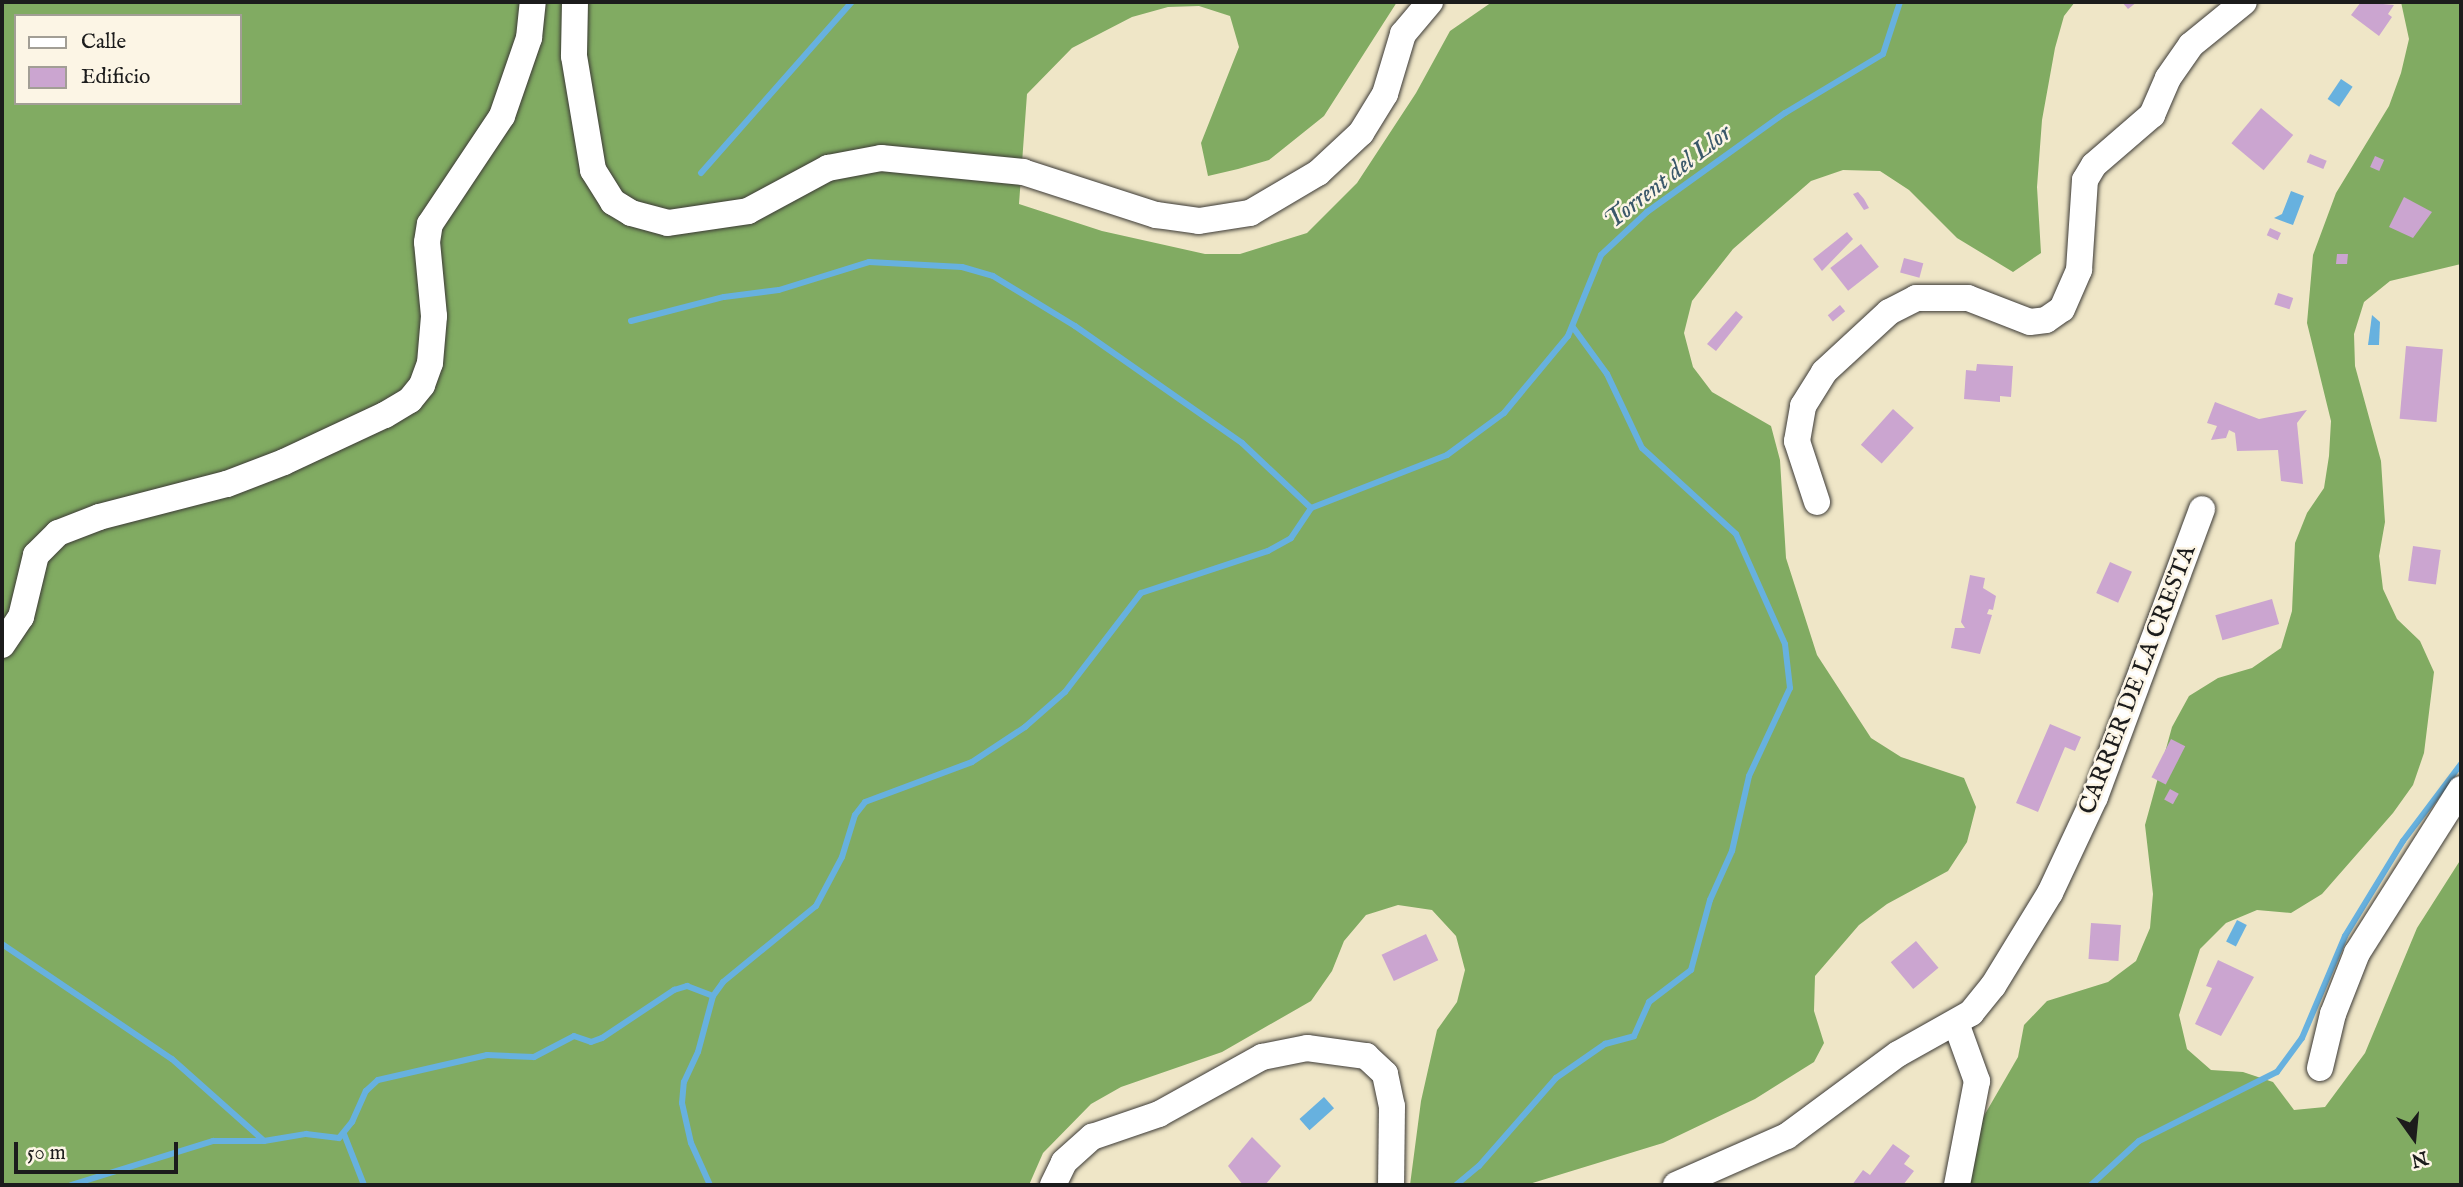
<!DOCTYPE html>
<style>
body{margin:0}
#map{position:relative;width:2463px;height:1187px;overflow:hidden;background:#efe6c7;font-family:"IM FELL English",serif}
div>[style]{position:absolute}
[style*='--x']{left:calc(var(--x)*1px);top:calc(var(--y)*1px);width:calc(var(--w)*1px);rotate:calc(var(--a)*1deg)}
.forest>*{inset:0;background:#81ab62}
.water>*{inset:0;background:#67b1df;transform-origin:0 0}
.stream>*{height:6px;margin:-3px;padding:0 3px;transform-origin:3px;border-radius:3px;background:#67b1df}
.building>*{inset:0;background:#cba5d0;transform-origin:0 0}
.roads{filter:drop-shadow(0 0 2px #3c3a36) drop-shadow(0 0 2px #3c3a36)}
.minor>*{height:26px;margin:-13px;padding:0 13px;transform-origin:13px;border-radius:13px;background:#fff}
span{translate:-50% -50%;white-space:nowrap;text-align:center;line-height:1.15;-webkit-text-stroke:5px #fcf5e5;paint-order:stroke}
.street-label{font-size:24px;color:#1c1c1c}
.water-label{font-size:26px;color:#3a586a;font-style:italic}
.frame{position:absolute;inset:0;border:4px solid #1c1c1c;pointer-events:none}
.legend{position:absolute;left:14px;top:14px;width:228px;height:91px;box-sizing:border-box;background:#fcf5e5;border:2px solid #a29e95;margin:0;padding:9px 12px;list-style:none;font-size:21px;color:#1c1c1c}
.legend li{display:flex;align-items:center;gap:14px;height:35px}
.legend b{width:35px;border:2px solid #a29e95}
.north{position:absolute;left:2379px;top:1103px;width:70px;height:70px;-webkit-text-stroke:5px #fcf5e5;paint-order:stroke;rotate:165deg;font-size:19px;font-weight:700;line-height:28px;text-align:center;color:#1c1c1c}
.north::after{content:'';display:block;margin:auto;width:24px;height:32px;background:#1c1c1c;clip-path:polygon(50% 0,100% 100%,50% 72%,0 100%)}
.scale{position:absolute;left:14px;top:1142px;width:164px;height:32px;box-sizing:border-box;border:4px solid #1c1c1c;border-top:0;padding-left:9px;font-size:21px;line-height:24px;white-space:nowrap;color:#1c1c1c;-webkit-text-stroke:5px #fcf5e5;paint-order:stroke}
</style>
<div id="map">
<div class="forest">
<div style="clip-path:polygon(evenodd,2px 2px,1397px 2px,1324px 116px,1269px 160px,1238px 169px,1208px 176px,1201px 143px,1239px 47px,1230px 16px,1199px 6px,1168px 7px,1132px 17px,1072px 48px,1027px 94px,1019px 204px,1102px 231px,1205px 254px,1240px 254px,1307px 233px,1357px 183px,1416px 93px,1450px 31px,1492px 2px,2075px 2px,2064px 16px,2055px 48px,2042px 120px,2037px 187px,2041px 253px,2013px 272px,1957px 238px,1909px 190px,1880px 171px,1843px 170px,1811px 181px,1733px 249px,1692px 301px,1684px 333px,1693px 367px,1712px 392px,1771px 426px,1780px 460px,1786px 558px,1817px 655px,1871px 738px,1901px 757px,1964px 778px,1976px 807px,1967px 842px,1948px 871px,1887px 904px,1859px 925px,1815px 976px,1814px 1011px,1824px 1043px,1814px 1062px,1755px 1099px,1663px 1143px,1526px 1185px,1410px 1185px,1421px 1101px,1437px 1030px,1457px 1002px,1465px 970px,1456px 936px,1432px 910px,1398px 905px,1366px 915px,1344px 941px,1332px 971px,1311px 1001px,1222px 1052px,1121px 1087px,1091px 1104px,1043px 1153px,1029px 1185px,2px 1185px,2px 2px,16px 16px,240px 16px,240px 103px,16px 103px,16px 16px)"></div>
<div style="clip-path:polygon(2401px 2px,2461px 2px,2461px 264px,2390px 281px,2364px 302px,2354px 334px,2355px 366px,2381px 461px,2385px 522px,2379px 556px,2383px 589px,2397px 619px,2420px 641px,2434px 672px,2424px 753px,2413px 785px,2393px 813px,2322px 894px,2291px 913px,2257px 910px,2226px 923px,2200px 949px,2179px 1015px,2187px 1049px,2211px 1070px,2243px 1072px,2273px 1082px,2294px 1110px,2325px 1107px,2365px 1053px,2417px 928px,2461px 859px,2461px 1185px,1944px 1185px,2018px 1057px,2024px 1025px,2047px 1001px,2108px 982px,2136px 961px,2150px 928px,2153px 894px,2145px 825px,2172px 727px,2189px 696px,2218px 678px,2252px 668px,2281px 648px,2292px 611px,2295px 543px,2307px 513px,2324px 488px,2329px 456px,2331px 421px,2307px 323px,2313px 255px,2336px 193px,2389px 106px,2401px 73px,2409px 39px)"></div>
</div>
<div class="water">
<div style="left:2341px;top:79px;width:14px;height:24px;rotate:34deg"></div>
<div style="clip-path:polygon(2291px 191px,2304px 196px,2293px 225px,2274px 218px,2282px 214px)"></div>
<div style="clip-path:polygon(2372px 315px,2380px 322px,2379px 345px,2368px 345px)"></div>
<div style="left:2237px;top:920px;width:11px;height:24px;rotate:27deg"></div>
<div style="left:1324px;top:1097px;width:15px;height:33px;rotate:48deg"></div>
</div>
<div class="stream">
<div style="--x:701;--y:173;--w:228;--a:-48.6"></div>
<div style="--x:631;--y:321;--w:96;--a:-14.5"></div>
<div style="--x:724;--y:297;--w:55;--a:-7.3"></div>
<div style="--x:779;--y:290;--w:94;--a:-17.3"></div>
<div style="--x:869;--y:262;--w:93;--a:3.1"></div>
<div style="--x:962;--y:267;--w:32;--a:16"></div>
<div style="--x:993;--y:276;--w:96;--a:31.4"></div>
<div style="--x:1075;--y:326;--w:204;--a:35"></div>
<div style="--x:1242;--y:443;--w:95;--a:43.3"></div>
<div style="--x:2;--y:944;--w:205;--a:34.1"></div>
<div style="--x:172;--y:1059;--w:123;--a:41.7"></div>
<div style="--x:344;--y:1134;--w:55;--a:68.6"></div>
<div style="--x:71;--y:1185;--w:149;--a:-17.2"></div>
<div style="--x:213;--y:1141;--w:51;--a:0"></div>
<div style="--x:264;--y:1141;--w:43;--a:-9.5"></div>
<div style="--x:306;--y:1134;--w:33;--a:7"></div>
<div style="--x:339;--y:1138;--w:21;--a:-51"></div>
<div style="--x:352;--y:1122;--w:34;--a:-66"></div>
<div style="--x:366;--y:1091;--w:16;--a:-43"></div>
<div style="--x:378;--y:1080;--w:112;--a:-12.9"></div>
<div style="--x:487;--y:1055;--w:47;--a:2.4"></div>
<div style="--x:534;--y:1057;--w:45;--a:-27.7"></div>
<div style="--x:574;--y:1036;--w:18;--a:19"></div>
<div style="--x:591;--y:1042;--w:12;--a:-20"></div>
<div style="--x:602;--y:1038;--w:87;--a:-33.7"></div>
<div style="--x:674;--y:990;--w:14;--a:-17"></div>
<div style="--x:687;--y:986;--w:28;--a:21"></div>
<div style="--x:710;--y:1185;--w:46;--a:-114.3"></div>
<div style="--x:691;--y:1143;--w:41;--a:-102.7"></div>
<div style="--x:682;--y:1103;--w:21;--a:-85"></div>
<div style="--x:684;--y:1082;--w:33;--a:-65"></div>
<div style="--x:698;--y:1052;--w:58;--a:-75"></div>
<div style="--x:713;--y:996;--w:17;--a:-54"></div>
<div style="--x:723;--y:982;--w:120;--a:-39.3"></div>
<div style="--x:816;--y:906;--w:55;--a:-62"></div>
<div style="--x:842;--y:857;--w:44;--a:-72.8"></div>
<div style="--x:855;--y:815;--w:16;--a:-52"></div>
<div style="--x:865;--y:802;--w:114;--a:-20.5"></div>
<div style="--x:972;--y:762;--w:64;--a:-33.4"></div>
<div style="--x:1025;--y:727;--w:53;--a:-41.2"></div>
<div style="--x:1065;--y:692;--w:125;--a:-52.5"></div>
<div style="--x:1141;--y:593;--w:134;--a:-18.3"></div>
<div style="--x:1268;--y:551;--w:26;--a:-29"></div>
<div style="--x:1291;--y:538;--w:36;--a:-56"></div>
<div style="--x:1311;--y:508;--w:146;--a:-21.3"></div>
<div style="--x:1447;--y:455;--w:71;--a:-36.4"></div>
<div style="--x:1504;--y:413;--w:100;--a:-50.3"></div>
<div style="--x:1568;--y:336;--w:87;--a:-67.8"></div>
<div style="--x:1601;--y:255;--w:63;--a:-43.1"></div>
<div style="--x:1647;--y:212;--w:170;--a:-35.7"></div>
<div style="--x:1785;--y:113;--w:114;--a:-31"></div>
<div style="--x:1883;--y:54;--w:55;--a:-71.9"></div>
<div style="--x:1456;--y:1185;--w:30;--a:-40"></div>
<div style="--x:1479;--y:1166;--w:117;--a:-48.8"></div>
<div style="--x:1556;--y:1078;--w:60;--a:-34.8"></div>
<div style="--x:1605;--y:1044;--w:30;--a:-15"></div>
<div style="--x:1634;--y:1036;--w:37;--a:-66"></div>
<div style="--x:1649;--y:1002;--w:53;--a:-37.3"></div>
<div style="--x:1691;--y:970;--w:73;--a:-74.8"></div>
<div style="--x:1710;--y:900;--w:54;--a:-65.8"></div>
<div style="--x:1732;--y:851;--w:77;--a:-77.2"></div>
<div style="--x:1749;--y:776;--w:97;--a:-65"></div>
<div style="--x:1790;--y:688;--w:44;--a:-96.5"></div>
<div style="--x:1785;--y:644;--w:120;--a:-114"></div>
<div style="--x:1736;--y:534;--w:127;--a:-137.5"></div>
<div style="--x:1642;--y:448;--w:82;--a:-115.3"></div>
<div style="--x:1607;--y:374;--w:59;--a:-126.1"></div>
<div style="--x:2091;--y:1185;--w:65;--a:-42.5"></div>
<div style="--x:2139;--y:1141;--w:154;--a:-26.6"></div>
<div style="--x:2277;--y:1072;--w:42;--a:-53.7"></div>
<div style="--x:2302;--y:1038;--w:111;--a:-67.1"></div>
<div style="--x:2345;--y:936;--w:111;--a:-58.6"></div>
<div style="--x:2403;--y:841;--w:96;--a:-53"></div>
</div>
<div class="building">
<div style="clip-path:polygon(2122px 2px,2137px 2px,2128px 9px)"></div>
<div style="clip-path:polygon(2361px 2px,2394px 5px,2388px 14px,2392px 17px,2379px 36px,2351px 15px)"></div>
<div style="left:2261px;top:108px;width:42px;height:46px;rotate:40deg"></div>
<div style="left:2310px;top:154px;width:18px;height:9px;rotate:22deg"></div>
<div style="left:2375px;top:156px;width:10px;height:12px;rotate:24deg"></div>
<div style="clip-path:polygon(1858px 192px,1864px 199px,1869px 208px,1864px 210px,1853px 194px)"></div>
<div style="clip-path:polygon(2404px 197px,2432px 212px,2413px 238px,2389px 227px)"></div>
<div style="left:2270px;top:228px;width:12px;height:8px;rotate:24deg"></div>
<div style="clip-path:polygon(1847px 232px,1853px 239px,1822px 271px,1813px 259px)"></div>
<div style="left:1861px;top:244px;width:29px;height:39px;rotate:52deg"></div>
<div style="clip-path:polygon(2337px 254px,2348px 254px,2347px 264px,2336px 264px)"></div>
<div style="left:1904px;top:258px;width:20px;height:15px;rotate:15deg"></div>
<div style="left:2278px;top:293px;width:16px;height:12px;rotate:18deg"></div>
<div style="left:1840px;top:305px;width:8px;height:16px;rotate:50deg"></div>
<div style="clip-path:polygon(1736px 311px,1743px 317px,1716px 351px,1707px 344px)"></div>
<div style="left:2406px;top:346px;width:37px;height:73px;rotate:5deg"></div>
<div style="clip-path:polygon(1977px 364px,2013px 366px,2011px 397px,2000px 396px,2000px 402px,1964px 399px,1966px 370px,1976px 371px)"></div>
<div style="clip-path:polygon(2215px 402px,2259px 419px,2307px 410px,2297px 423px,2303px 484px,2281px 481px,2278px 450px,2237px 451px,2235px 433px,2229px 430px,2226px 438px,2211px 440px,2217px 426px,2207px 423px)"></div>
<div style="left:1893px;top:409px;width:28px;height:48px;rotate:42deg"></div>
<div style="left:2413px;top:546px;width:28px;height:35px;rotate:8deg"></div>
<div style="left:2110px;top:562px;width:24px;height:34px;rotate:24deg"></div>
<div style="clip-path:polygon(1970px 575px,1985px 578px,1983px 588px,1996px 596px,1993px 610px,1989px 609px,1987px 614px,1992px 615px,1980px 654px,1951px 648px,1955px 628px,1965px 628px,1961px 622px)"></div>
<div style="left:2272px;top:599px;width:26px;height:59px;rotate:74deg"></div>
<div style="clip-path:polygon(2050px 724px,2081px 737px,2075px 751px,2065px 747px,2038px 812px,2016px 803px)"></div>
<div style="left:2171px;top:739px;width:16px;height:43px;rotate:27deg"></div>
<div style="left:2170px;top:789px;width:10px;height:12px;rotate:29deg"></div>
<div style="left:2091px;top:923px;width:30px;height:36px;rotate:4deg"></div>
<div style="left:1426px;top:934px;width:29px;height:49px;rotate:65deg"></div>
<div style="left:1916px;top:941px;width:35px;height:33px;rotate:50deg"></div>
<div style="clip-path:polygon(2218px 960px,2254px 977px,2221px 1036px,2195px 1024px,2212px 988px,2206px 986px)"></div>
<div style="clip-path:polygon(1252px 1137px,1281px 1166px,1265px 1185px,1243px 1185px,1228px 1166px)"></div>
<div style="clip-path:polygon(1893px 1144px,1910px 1156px,1904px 1164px,1914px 1171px,1903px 1185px,1852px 1185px,1863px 1170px,1870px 1175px)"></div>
</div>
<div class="roads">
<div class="minor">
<div style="--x:575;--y:2;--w:54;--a:91.1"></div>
<div style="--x:574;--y:56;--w:116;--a:80.5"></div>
<div style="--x:593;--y:170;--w:38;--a:58"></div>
<div style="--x:613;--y:202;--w:21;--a:31"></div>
<div style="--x:631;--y:213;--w:38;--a:15"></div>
<div style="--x:668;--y:223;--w:81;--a:-8.5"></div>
<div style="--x:748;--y:211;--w:91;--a:-28.3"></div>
<div style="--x:828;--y:168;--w:54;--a:-10.7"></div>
<div style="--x:881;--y:158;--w:143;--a:5.6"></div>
<div style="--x:1023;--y:172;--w:140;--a:17.9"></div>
<div style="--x:1156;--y:215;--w:43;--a:7.9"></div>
<div style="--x:1199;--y:221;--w:52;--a:-8.9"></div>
<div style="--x:1250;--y:213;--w:79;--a:-30.5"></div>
<div style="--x:1318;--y:173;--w:59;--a:-42.9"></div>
<div style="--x:1361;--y:133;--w:46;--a:-58.4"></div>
<div style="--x:1385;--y:94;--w:63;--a:-73.3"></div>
<div style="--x:1403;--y:34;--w:42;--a:-49.8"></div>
<div style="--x:1817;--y:502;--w:64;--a:-108.2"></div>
<div style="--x:1797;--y:441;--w:36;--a:-80"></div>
<div style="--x:1803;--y:406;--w:40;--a:-58"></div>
<div style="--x:1824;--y:372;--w:88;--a:-42.7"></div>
<div style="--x:1889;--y:312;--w:30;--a:-27"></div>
<div style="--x:1916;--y:298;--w:52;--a:0"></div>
<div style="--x:1968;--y:298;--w:66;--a:21.2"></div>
<div style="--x:2030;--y:322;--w:16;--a:-7"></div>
<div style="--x:2046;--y:320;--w:19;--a:-35"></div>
<div style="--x:2062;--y:309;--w:43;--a:-66.4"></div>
<div style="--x:2079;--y:270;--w:90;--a:-86.2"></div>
<div style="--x:2085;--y:180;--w:17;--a:-59"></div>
<div style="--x:2094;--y:165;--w:77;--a:-40.8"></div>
<div style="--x:2152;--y:115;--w:40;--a:-66.6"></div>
<div style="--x:2168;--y:78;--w:40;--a:-55.1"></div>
<div style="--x:2191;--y:45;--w:68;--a:-39.1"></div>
<div style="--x:2;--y:645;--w:34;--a:-56"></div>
<div style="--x:21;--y:617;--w:64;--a:-76.4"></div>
<div style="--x:36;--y:555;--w:31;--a:-45"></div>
<div style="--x:58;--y:533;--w:44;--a:-21.3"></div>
<div style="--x:99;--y:517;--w:132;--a:-14.5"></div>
<div style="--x:227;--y:484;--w:61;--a:-21.1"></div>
<div style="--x:284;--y:462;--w:111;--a:-25"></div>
<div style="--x:385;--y:415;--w:29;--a:-31"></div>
<div style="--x:410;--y:400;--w:19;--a:-51"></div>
<div style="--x:422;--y:385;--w:23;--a:-70"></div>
<div style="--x:430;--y:363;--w:47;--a:-85.1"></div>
<div style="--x:434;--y:316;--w:74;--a:-95.4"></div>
<div style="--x:427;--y:242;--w:18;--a:-81"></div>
<div style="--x:430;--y:224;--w:130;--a:-56.3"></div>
<div style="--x:502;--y:116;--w:83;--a:-70.9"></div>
<div style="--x:529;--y:38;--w:36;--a:-84"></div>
<div style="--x:1956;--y:1023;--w:62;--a:70.1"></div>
<div style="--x:1977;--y:1081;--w:106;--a:100.9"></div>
<div style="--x:2320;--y:1068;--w:56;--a:-76.5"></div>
<div style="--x:2333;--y:1014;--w:66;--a:-68.5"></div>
<div style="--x:2357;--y:953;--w:194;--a:-57.6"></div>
<div style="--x:1053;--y:1185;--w:25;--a:-64"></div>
<div style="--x:1064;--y:1162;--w:38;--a:-42"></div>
<div style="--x:1092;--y:1137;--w:71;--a:-18.9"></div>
<div style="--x:1159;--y:1114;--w:118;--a:-29"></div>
<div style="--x:1262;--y:1057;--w:46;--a:-11.3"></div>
<div style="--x:1307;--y:1048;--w:60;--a:7.7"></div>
<div style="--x:1366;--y:1056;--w:26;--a:43"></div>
<div style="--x:1385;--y:1074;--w:33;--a:78"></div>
<div style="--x:1392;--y:1106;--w:79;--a:90.7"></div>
<div style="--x:1676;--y:1185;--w:121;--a:-23.8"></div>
<div style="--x:1787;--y:1136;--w:138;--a:-36.5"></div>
<div style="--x:1898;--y:1054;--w:84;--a:-29.3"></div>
<div style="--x:1971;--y:1013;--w:35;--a:-51"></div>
<div style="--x:1993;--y:986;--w:109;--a:-58.5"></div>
<div style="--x:2050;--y:893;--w:106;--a:-64.9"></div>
<div style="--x:2095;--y:797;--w:307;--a:-69.6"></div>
</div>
</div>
<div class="street-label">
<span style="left:2138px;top:680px;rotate:-69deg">CARRER DE LA CRESTA</span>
</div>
<div class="water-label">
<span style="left:1668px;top:177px;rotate:-38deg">Torrent del Llor</span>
</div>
<div class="frame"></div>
<ul class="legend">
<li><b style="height:9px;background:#fff"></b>Calle</li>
<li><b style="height:19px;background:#cba5d0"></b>Edificio</li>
</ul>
<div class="north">N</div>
<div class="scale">50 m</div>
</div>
